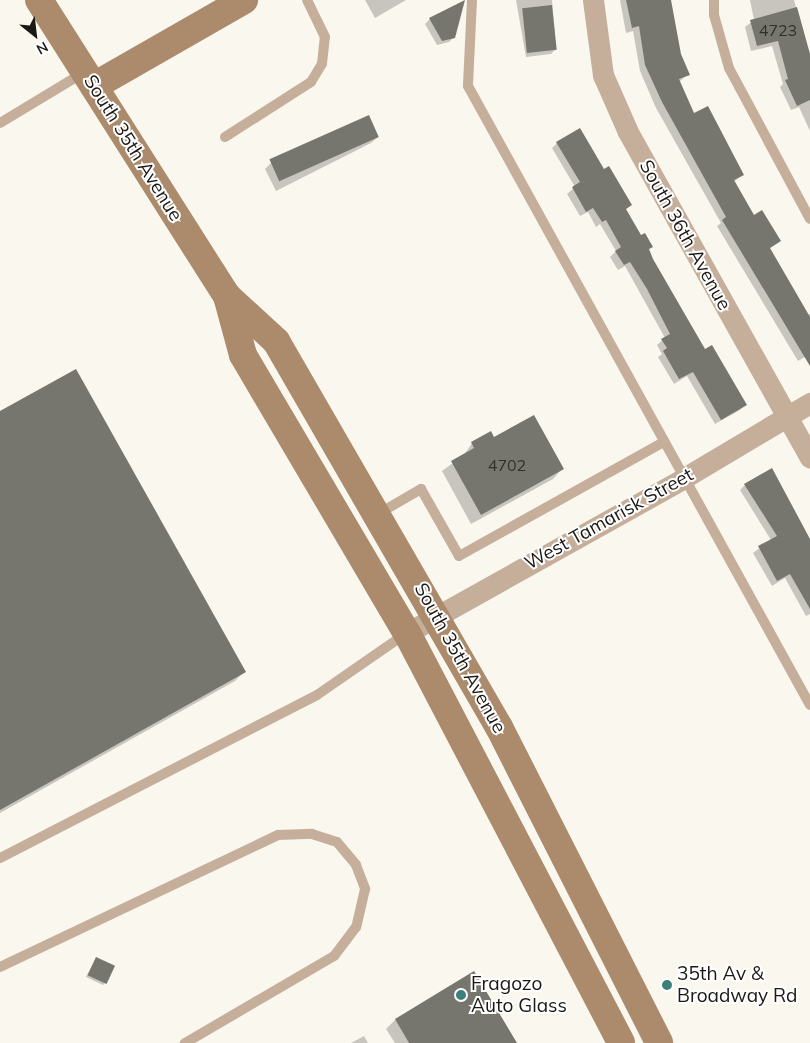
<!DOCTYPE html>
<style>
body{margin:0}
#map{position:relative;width:810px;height:1043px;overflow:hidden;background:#faf7ef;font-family:Mulish,sans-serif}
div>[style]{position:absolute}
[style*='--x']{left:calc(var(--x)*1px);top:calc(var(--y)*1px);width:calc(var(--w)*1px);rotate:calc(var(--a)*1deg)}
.shadow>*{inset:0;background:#0003}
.building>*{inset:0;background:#76766f;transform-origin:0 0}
.lane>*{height:10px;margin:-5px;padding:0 5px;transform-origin:5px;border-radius:5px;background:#c5af9a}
.street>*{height:21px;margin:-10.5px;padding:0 10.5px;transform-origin:10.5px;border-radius:10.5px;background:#c5af9a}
.secondary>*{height:28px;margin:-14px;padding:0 14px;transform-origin:14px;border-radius:14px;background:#ac8b6c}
.dots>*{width:14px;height:14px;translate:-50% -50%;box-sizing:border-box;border:2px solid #fff;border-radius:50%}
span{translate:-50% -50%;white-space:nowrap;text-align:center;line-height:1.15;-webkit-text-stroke:4px #fff;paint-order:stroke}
.number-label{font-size:16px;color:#31302c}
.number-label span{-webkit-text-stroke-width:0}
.street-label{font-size:19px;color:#1a1916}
.poi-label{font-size:19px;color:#1a1916}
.left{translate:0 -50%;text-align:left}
.north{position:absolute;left:10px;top:10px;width:50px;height:50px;-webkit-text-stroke:4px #fff;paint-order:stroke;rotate:151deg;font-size:14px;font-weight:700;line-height:20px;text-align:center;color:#1a1916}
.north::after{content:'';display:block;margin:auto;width:18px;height:22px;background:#1a1916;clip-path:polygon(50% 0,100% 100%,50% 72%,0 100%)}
</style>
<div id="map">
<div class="shadow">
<div style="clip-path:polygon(365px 0,406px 0,375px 18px)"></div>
<div style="clip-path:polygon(516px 0,552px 0,556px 49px,551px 54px,526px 57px)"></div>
<div style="clip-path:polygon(620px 0,670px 0,680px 54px,688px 74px,679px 82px,693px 115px,743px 174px,734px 182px,754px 216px,779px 241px,769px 249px,807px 315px,810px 314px,810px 354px,798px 361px,717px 226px,721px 223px,656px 108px,640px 71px,633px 31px,626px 33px)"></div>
<div style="clip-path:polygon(750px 0,794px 0,810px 58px,810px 131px,799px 107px,791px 110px,780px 87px,783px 84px,772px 46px,751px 51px,745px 27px,754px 20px)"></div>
<div style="clip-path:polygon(430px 19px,454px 37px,449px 42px,437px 45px,425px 24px)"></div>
<div style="clip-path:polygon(378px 137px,371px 143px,276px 191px,265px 169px,271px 163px)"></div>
<div style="clip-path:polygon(557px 143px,604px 170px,630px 205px,625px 210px,641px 237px,652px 247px,648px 250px,652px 260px,705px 351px,745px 404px,740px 410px,715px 424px,687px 376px,674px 384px,658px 357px,662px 354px,657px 345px,665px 338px,625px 266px,618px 270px,610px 257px,616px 251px,600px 224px,596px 227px,588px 212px,580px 216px,567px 194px,575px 187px,552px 148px)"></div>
<div style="clip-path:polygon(0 413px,244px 672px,235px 681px,0 813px)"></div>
<div style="clip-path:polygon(493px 438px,562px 469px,553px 479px,471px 524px,442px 471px,464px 455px,472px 443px)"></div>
<div style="clip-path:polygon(745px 485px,810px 541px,810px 614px,806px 616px,785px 578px,772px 586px,753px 553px,771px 540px,740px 490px)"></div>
<div style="clip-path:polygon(96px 958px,105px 983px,103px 985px,86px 977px)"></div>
<div style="clip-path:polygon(474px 973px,516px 1043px,395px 1043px,386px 1029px,395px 1020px)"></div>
<div style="clip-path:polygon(364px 1036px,368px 1043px,351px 1043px)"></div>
</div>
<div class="building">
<div style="clip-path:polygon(465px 0,455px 38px,442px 41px,429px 18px)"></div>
<div style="clip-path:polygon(626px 0,671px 0,681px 54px,690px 75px,679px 79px,694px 113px,708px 106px,744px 175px,734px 180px,754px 215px,762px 210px,781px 241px,770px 248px,810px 317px,810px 366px,722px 220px,726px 217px,662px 102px,645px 65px,639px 26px,632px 28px)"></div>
<div style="left:552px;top:5px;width:45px;height:30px;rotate:84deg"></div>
<div style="clip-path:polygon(797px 7px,810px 54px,810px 100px,797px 106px,785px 80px,788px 79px,778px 41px,757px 46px,750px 20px)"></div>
<div style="left:369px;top:115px;width:24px;height:109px;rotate:66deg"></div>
<div style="clip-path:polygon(580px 128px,604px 169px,609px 166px,632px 205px,626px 209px,641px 235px,645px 233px,653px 247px,649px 249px,653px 259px,705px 349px,712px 345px,747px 405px,721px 420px,693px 372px,679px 379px,663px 351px,667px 348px,661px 339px,670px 334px,647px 289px,630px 262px,624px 265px,615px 251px,621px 247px,606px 220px,602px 222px,593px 208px,586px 212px,572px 187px,580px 182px,556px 142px)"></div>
<div style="clip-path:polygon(76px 369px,246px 672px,0 810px,0 411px)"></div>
<div style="clip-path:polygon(534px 415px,564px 469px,481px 515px,451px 461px,474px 448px,471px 442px,491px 431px,494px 437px)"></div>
<div style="clip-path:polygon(772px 468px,810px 539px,810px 609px,790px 574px,777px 581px,758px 546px,777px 536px,744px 484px)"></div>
<div style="left:96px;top:957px;width:21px;height:20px;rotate:25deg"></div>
<div style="clip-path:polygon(474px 971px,517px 1043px,409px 1043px,395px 1019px)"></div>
</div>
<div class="lane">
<div style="--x:472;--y:0;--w:86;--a:92.7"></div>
<div style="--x:468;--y:86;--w:707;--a:61.08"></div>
<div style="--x:714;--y:0;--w:15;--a:90"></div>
<div style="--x:714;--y:15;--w:55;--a:74.2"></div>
<div style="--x:729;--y:68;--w:171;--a:61.8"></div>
<div style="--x:0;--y:123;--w:97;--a:-31.1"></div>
<div style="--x:225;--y:137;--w:102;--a:-32.6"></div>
<div style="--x:311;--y:82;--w:21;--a:-59"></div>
<div style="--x:322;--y:64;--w:27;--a:-84"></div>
<div style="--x:325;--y:37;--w:41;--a:-115.9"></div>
<div style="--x:378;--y:514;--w:50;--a:-30.2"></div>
<div style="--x:421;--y:489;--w:77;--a:60.4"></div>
<div style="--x:459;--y:556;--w:235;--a:-29.1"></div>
<div style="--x:0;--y:858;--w:356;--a:-27.2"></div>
<div style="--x:317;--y:695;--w:107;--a:-34.7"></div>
<div style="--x:0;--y:967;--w:308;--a:-25.4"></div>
<div style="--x:278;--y:835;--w:34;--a:-2"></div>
<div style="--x:312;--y:834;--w:26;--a:18"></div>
<div style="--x:337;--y:842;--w:30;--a:50"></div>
<div style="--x:356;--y:865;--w:26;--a:69"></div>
<div style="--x:365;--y:889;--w:39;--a:103"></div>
<div style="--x:356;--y:927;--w:36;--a:127"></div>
<div style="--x:334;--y:956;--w:173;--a:149.7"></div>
</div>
<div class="street">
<div style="--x:593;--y:0;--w:76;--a:82.4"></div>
<div style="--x:603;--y:75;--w:62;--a:66.3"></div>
<div style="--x:628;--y:132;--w:373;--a:60.8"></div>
<div style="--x:407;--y:633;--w:317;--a:-29.2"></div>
<div style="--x:684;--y:478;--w:147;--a:-30.8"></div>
</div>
<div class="secondary">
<div style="--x:39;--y:0;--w:351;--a:57.6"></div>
<div style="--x:227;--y:296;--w:67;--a:42.6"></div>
<div style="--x:276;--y:341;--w:446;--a:60"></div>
<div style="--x:499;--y:727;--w:354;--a:63.1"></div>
<div style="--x:94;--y:86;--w:173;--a:-29.8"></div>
<div style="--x:227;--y:296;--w:61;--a:74.8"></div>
<div style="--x:243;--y:355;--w:323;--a:59.5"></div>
<div style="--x:407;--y:633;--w:462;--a:62.4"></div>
</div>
<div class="dots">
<div style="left:667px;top:985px;background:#3b8179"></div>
<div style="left:461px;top:995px;background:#3b8179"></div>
</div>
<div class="number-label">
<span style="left:778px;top:30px">4723</span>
<span style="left:507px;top:465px">4702</span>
</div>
<div class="street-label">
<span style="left:133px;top:148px;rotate:58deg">South 35th Avenue</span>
<span style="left:685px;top:235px;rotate:61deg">South 36th Avenue</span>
<span style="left:609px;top:519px;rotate:-29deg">West Tamarisk Street</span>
<span style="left:460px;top:658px;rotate:61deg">South 35th Avenue</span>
</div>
<div class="poi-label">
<span class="left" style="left:677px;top:985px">35th Av &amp;<br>Broadway Rd</span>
<span class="left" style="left:471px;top:995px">Fragozo<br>Auto Glass</span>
</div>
<div class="north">N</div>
</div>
